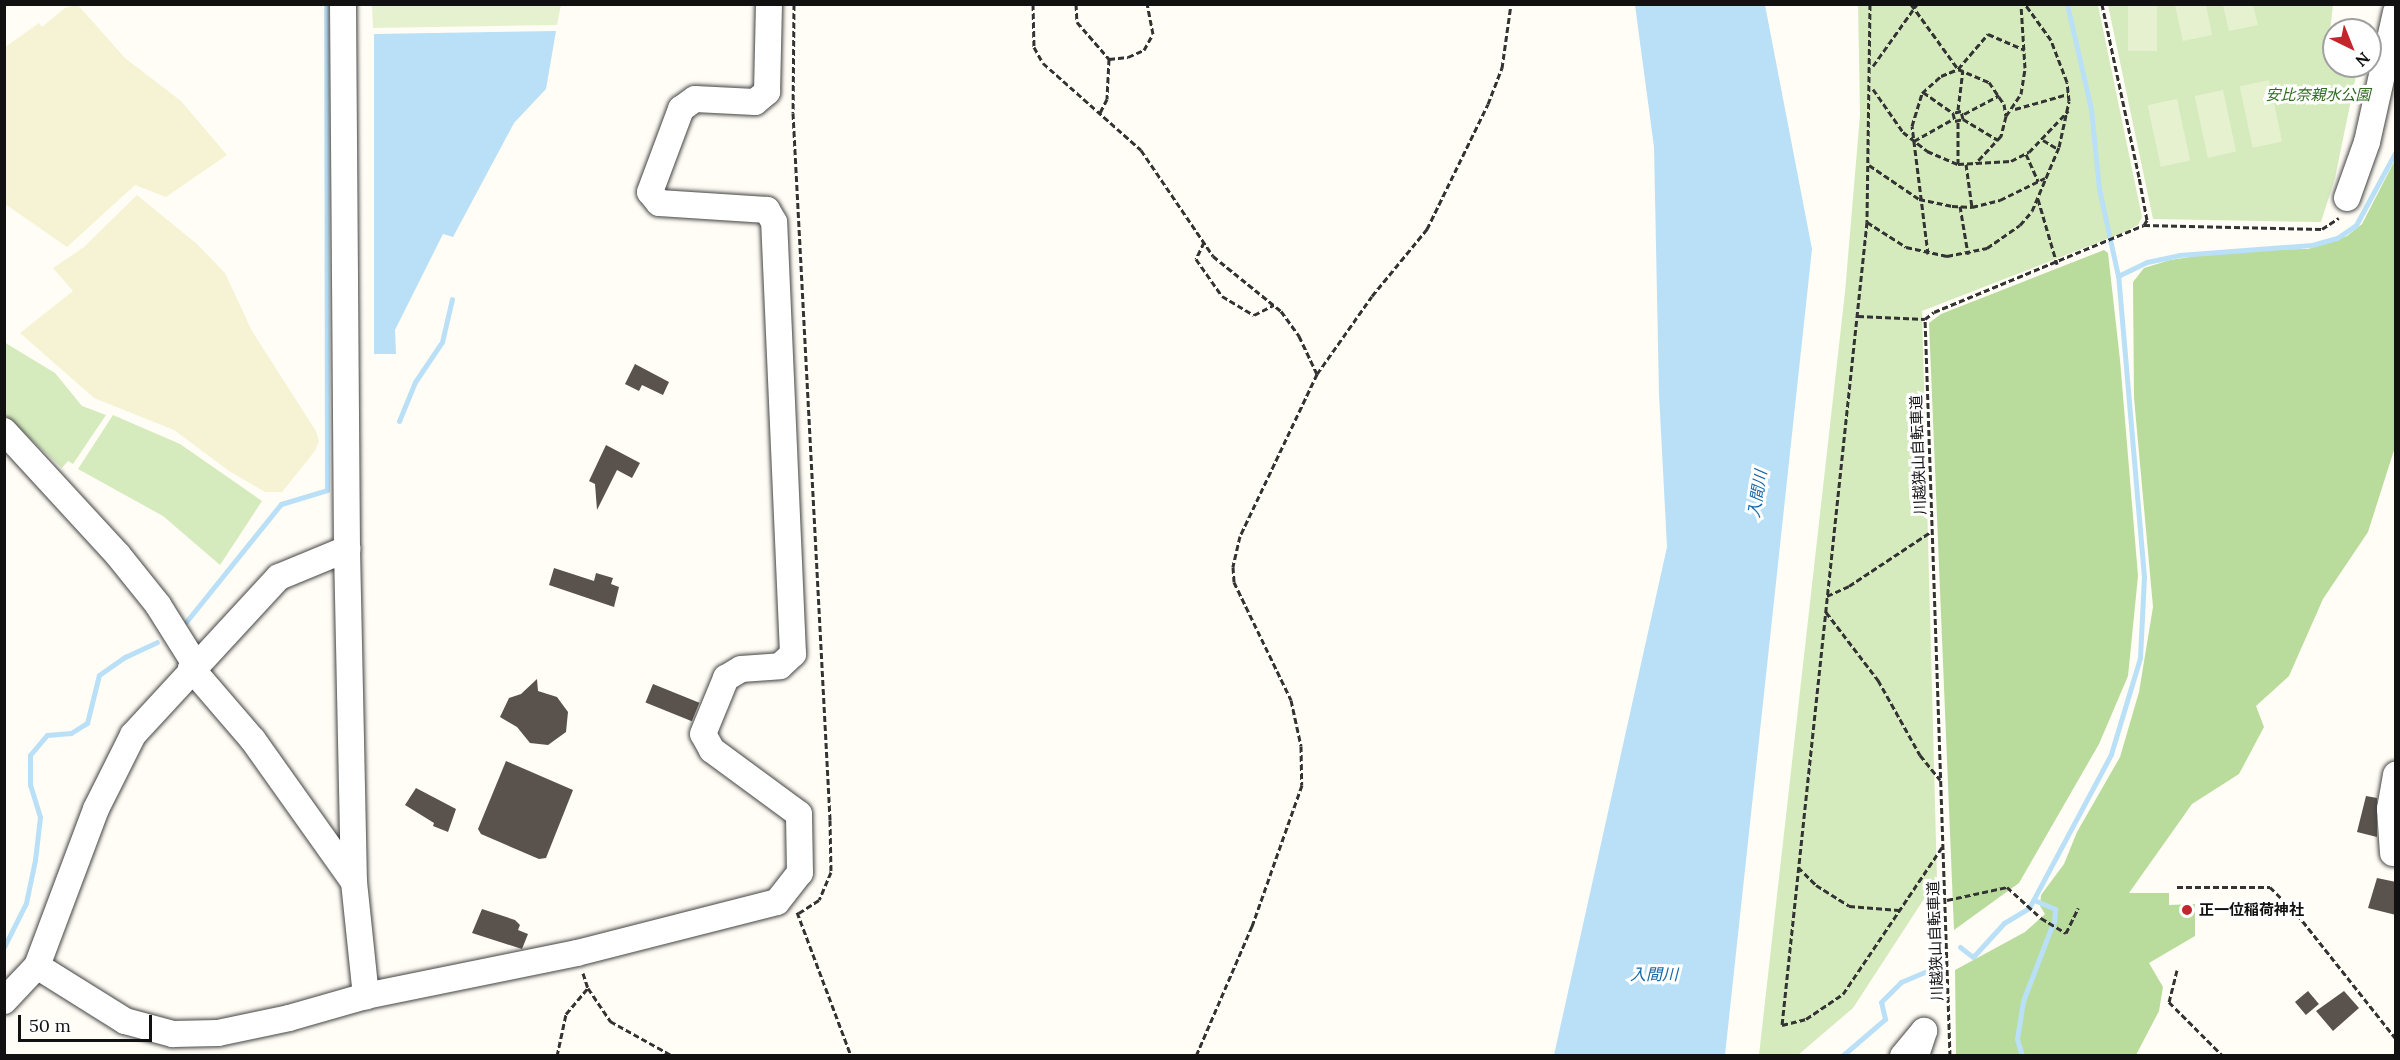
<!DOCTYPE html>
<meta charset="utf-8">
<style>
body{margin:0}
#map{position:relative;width:2400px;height:1060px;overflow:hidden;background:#fffdf5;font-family:Lora,"Noto Sans JP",serif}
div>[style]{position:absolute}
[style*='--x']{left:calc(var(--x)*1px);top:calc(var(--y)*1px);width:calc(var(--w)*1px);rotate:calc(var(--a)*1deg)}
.farmland>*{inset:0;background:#f6f3d4}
.green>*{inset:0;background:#d5ebbd}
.forest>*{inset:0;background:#b9dc9c}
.pitch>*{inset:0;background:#e6f2cf;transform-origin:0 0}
.water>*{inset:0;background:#b9e0f7}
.stream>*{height:5px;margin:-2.5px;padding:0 2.5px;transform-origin:2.5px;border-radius:2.5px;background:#b9e0f7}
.building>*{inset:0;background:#5a524d;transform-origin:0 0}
.path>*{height:3px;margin-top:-1.5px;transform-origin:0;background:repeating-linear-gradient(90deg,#333 0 6px,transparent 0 9px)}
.roads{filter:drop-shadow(0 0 2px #444) drop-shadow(0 0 2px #444)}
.minor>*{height:26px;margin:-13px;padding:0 13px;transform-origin:13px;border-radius:13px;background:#fff}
.dots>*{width:16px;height:16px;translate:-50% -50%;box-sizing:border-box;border:3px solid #fff;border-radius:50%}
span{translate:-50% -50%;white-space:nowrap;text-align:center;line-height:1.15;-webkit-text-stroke:6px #fff;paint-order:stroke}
.park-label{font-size:15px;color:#2f6b1f;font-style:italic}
.street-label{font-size:15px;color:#111}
.poi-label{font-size:15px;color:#111;font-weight:700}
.left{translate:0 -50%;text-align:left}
.water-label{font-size:16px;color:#1768a6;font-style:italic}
.frame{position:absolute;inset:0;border:6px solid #111;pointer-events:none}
.north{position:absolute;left:2322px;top:18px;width:60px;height:60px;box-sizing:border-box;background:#fff;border:2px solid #a0a0a0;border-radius:50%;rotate:137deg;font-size:16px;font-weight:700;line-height:24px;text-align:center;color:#111}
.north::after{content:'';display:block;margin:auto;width:21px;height:27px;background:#c4262e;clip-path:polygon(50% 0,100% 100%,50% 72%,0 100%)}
.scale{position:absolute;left:18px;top:1015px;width:134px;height:27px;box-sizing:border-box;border:3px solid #111;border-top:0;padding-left:8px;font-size:18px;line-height:21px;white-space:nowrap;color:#111;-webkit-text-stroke:4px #fff;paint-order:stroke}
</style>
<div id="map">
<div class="farmland">
<div style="clip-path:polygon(77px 4px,125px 58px,181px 101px,227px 155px,166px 197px,135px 185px,67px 247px,5px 204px,4px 48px,39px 23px,42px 27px,65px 8px)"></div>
<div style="clip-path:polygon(137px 195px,197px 244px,225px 273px,252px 331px,316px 431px,319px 441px,315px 451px,282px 492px,265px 492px,229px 471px,174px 430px,94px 398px,20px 333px,73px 291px,53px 268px,84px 247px)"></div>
</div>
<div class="green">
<div style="clip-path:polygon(1858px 5px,2098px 5px,2142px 217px,2138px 225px,2125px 232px,1922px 311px,1937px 879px,1853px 1008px,1798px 1055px,1759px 1055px,1845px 292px,1860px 115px)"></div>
<div style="clip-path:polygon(2108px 5px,2333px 5px,2330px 31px,2334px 32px,2334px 66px,2358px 66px,2335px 178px,2321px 222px,2153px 219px)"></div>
<div style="clip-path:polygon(4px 342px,55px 373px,82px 406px,106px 415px,73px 464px,68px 461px,62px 468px,5px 415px)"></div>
<div style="clip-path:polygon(113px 415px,180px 444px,262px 501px,220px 565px,163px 516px,78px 469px)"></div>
</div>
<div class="forest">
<div style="clip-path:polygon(2395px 160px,2395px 447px,2368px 532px,2323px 599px,2289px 676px,2256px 706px,2264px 727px,2239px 774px,2192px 804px,2129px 893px,2169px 893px,2169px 905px,2195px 904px,2195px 936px,2149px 963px,2163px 987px,2159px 1011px,2136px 1055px,1956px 1055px,1955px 970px,2025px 932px,2045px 914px,2040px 906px,2041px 895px,2064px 864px,2077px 832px,2120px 757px,2139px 692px,2153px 607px,2134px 398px,2133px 282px,2144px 268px,2170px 260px,2237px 250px,2308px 249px,2347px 236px,2362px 224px)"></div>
<div style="clip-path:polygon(2104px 250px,2108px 253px,2120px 360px,2138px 576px,2128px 676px,2099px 744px,2019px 883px,1954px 930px,1929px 323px,1941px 314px)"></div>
</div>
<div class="pitch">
<div style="clip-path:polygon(372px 5px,372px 4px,561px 5px,557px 25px,373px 28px)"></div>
<div style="left:2128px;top:5px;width:29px;height:46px"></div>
<div style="clip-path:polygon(2175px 5px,2206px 5px,2212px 35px,2183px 41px)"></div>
<div style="clip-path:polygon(2223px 5px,2253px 5px,2258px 25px,2229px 31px)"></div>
<div style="left:2269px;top:80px;width:63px;height:30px;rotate:78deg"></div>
<div style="left:2223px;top:90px;width:63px;height:29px;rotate:78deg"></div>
<div style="left:2177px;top:99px;width:63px;height:30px;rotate:78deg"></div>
</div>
<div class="water">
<div style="clip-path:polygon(1635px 5px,1765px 5px,1812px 249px,1725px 1055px,1554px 1055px,1667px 547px,1659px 394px,1654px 147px)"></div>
<div style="clip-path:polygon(556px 31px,546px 89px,514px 123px,453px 237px,443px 234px,395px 330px,396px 354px,374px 354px,374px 34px)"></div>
</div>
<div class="stream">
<div style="--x:2118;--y:276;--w:32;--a:-26"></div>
<div style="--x:2147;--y:262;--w:33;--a:-12"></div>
<div style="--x:2179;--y:255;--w:133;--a:-4.3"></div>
<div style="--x:2312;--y:245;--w:26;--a:-16"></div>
<div style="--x:2337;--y:238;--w:23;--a:-34"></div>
<div style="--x:2356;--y:225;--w:84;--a:-61.6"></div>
<div style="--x:399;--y:421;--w:42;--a:-67.7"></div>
<div style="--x:415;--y:382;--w:48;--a:-56"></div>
<div style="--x:442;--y:342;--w:44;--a:-76.9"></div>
<div style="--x:186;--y:622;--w:151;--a:-51.2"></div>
<div style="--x:281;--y:504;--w:48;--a:-16.9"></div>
<div style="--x:327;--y:490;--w:486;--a:-90.1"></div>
<div style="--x:2034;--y:900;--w:23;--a:23"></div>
<div style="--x:2055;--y:909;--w:13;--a:94"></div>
<div style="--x:2030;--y:906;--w:172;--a:-61.9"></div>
<div style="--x:2111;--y:754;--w:100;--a:-73.2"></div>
<div style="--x:2140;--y:658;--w:81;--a:-87.2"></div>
<div style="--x:2144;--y:577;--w:302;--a:-94.9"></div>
<div style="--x:2118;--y:276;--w:89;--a:-102.3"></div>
<div style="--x:2099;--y:189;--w:80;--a:-95.7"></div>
<div style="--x:2091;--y:109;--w:108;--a:-102.9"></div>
<div style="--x:4;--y:947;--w:49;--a:-63.4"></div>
<div style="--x:26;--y:903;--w:44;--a:-78.2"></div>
<div style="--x:35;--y:860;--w:43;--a:-83.4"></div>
<div style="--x:40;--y:817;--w:34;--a:-107"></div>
<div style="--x:30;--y:785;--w:30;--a:-90"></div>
<div style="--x:30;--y:755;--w:26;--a:-50"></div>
<div style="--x:47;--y:735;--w:24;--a:-5"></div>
<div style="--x:71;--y:733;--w:19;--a:-32"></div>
<div style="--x:87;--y:723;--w:49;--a:-76"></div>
<div style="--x:99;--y:675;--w:32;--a:-35"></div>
<div style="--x:125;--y:657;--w:35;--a:-25"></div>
<div style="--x:1960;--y:947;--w:16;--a:38"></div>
<div style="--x:1973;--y:957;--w:46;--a:-47.6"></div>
<div style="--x:2004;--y:923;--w:27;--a:-31"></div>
<div style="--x:1842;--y:1056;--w:57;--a:-40.7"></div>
<div style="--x:1885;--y:1019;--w:17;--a:-103"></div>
<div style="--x:1881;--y:1002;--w:28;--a:-45"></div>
<div style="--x:1901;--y:982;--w:34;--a:-23"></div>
<div style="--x:2022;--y:1056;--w:18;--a:-106"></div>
<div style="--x:2017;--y:1039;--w:38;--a:-81"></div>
<div style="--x:2023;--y:1001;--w:84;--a:-69"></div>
</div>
<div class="building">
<div style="clip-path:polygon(635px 364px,669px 382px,663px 395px,642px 385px,639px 391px,625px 384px)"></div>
<div style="clip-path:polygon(606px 445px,640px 463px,632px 478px,617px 470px,597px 510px,595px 484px,589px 481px)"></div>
<div style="clip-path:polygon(554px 568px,594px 581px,596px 573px,613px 578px,611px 584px,619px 587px,614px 607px,549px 585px)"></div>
<div style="clip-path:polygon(537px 679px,538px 691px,557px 697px,568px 712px,566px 732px,548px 745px,530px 743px,517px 727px,500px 717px,509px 698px,521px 694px)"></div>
<div style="left:653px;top:684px;width:50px;height:20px;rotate:22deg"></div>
<div style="clip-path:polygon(506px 761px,573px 790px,546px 858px,539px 859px,481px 834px,478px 829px)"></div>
<div style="clip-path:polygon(416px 788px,456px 809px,448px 832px,433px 826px,434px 823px,405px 805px)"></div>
<div style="clip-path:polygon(2366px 796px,2377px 798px,2377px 837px,2357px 832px)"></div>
<div style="clip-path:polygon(2377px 878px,2396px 882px,2396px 915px,2368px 908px)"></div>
<div style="clip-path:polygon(482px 909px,515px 920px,520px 925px,518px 930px,528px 934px,522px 949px,472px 933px)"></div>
<div style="left:2308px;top:991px;width:17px;height:17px;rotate:50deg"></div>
<div style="clip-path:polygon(2344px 991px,2359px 1008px,2333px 1031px,2316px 1011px)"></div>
</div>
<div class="path">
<div style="--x:794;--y:4;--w:109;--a:90.5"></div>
<div style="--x:793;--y:113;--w:708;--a:87"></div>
<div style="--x:830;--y:820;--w:52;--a:88.9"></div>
<div style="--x:831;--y:872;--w:30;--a:113"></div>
<div style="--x:819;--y:900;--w:24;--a:147"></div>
<div style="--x:1033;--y:4;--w:43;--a:88.7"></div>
<div style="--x:1034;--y:47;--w:18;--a:61"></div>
<div style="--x:1043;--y:63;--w:131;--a:41.6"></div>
<div style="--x:1141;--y:150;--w:128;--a:55.8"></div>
<div style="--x:1213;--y:256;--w:87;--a:39"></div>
<div style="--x:1281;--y:311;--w:31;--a:54"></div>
<div style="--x:1299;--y:336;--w:42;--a:64.7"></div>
<div style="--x:1317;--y:374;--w:179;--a:115.4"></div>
<div style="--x:1240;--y:536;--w:32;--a:103"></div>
<div style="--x:1233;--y:567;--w:15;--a:86"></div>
<div style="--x:1234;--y:582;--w:131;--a:64.2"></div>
<div style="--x:1291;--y:700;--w:47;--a:77.7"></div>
<div style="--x:1301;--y:746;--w:39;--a:89"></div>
<div style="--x:1302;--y:785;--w:150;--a:109.5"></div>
<div style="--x:1252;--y:926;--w:142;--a:113.3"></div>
<div style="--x:1076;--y:4;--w:18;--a:87"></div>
<div style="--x:1077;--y:22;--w:49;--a:49.1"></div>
<div style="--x:1109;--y:59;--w:40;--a:92.9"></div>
<div style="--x:1107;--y:99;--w:16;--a:117"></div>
<div style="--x:1870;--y:4;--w:218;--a:90.8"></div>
<div style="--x:1867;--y:222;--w:807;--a:96.04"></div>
<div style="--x:1782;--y:1025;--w:25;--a:-14"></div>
<div style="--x:1806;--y:1019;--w:45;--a:-34"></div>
<div style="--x:1843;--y:994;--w:179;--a:-56"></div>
<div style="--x:1911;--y:4;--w:80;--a:54.1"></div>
<div style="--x:1958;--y:69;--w:46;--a:-49.4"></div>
<div style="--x:1988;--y:34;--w:40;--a:23.4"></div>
<div style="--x:1109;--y:59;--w:19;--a:-6"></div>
<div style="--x:1128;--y:57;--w:17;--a:-24"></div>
<div style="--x:1144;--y:50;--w:18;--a:-61"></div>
<div style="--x:1153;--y:34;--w:31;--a:-101"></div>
<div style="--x:1873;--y:66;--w:76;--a:-54.6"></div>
<div style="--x:1873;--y:89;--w:52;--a:55.1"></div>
<div style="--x:1903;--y:132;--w:31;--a:38"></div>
<div style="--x:1927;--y:151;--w:34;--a:23"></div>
<div style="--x:1958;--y:164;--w:53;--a:-3.2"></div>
<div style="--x:2011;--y:161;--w:20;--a:-27"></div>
<div style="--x:2029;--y:152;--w:57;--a:-46.4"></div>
<div style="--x:1923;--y:92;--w:37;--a:35"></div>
<div style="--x:2015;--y:109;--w:55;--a:-15.8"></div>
<div style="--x:1958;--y:110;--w:39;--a:-83"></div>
<div style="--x:1964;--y:114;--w:40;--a:-28"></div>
<div style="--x:2006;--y:116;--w:27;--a:-56"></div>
<div style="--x:2021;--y:94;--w:26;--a:-81"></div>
<div style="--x:2025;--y:68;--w:64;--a:-93.6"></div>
<div style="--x:1963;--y:119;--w:8;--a:-104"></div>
<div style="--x:1961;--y:111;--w:8;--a:166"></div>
<div style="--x:1953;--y:113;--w:8;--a:76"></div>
<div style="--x:1955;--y:121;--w:8;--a:-14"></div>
<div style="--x:1963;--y:119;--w:41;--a:31"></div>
<div style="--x:2043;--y:140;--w:17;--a:31"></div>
<div style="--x:1914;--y:141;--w:45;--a:-29.4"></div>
<div style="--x:2026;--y:154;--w:30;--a:66"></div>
<div style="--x:1958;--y:164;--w:42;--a:-90"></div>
<div style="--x:1966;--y:164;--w:43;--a:82.1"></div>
<div style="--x:1869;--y:165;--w:60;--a:34.2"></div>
<div style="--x:1919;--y:199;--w:34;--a:12"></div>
<div style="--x:1952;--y:206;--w:20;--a:3"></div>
<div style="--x:1972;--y:207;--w:29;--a:-14"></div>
<div style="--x:2000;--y:200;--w:50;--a:-26.1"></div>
<div style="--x:2038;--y:199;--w:68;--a:73.7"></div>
<div style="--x:1960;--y:206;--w:49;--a:80.5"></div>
<div style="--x:1867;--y:222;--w:46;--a:32.7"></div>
<div style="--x:1906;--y:247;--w:42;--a:12.4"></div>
<div style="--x:1947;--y:256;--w:41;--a:-11.3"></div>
<div style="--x:1987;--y:248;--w:40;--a:-34.9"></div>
<div style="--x:2020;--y:225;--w:18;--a:-49"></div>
<div style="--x:2032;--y:211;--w:69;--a:-67.1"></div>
<div style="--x:2059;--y:147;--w:47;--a:-77.7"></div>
<div style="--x:2069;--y:101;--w:19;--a:-96"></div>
<div style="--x:2067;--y:82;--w:45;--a:-110.9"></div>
<div style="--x:2051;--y:40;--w:44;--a:-125.8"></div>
<div style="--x:2144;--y:225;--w:178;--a:1.3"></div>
<div style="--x:2322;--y:229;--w:20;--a:-33"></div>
<div style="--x:1204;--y:242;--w:19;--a:115"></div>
<div style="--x:1196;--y:259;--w:45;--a:54.9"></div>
<div style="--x:1222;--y:296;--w:37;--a:31"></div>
<div style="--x:1254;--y:315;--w:22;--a:-27"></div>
<div style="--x:1928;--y:254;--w:129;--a:-97.1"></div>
<div style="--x:1912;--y:126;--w:34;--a:-73"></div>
<div style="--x:1922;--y:93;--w:25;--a:-42"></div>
<div style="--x:1941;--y:76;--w:18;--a:-22"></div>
<div style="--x:1958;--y:69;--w:34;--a:23"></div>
<div style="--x:1989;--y:82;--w:27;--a:56"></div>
<div style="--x:2004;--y:104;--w:12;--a:81"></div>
<div style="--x:2006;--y:116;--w:21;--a:104"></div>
<div style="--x:2001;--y:136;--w:37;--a:133"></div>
<div style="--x:1858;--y:316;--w:67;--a:2.6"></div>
<div style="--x:1317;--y:374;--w:95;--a:-54.8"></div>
<div style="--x:1372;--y:296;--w:87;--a:-50.6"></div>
<div style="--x:1427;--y:229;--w:139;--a:-64"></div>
<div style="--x:1488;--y:104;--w:39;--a:-69"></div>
<div style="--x:1502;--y:68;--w:65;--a:-82"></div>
<div style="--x:1827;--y:596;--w:24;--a:-24"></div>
<div style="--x:1849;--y:586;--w:100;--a:-33.5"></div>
<div style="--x:1826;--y:612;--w:86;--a:52.6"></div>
<div style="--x:1878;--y:680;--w:86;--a:60.8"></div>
<div style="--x:1920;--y:755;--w:32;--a:51"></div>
<div style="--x:1798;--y:867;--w:25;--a:45"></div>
<div style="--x:1816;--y:885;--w:39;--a:32"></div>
<div style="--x:1849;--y:906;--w:50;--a:4.6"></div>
<div style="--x:2177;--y:887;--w:93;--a:0"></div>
<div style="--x:2270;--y:887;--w:38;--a:45"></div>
<div style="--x:2297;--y:914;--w:159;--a:51.6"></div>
<div style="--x:1947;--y:900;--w:61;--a:-12.2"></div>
<div style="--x:2007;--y:887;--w:46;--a:42.4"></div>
<div style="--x:2041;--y:918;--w:29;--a:31"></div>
<div style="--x:2066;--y:933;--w:28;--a:-64"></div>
<div style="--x:797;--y:912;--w:154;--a:69.4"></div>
<div style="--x:2177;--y:970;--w:33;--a:104"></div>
<div style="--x:2169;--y:1002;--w:76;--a:45"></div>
<div style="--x:583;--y:973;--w:16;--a:72"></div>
<div style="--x:588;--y:988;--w:40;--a:56"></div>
<div style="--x:610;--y:1021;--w:72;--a:29.1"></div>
<div style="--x:557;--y:1056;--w:43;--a:-77.9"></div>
<div style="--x:566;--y:1014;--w:34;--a:-50"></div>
<div style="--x:1950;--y:1056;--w:737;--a:-91.94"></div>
<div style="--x:1925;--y:319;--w:11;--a:-38"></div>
<div style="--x:1934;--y:312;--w:227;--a:-22.5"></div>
<div style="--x:2144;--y:225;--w:6;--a:-59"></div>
<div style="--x:2147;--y:220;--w:44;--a:-100.5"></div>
<div style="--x:2139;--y:177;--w:177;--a:-102.1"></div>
</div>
<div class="roads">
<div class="minor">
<div style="--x:343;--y:4;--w:545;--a:89.58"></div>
<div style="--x:347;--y:549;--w:333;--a:88.8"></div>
<div style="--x:354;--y:882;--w:115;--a:84"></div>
<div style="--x:366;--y:996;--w:215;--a:-11.5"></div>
<div style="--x:577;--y:953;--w:206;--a:-14.3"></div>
<div style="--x:777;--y:902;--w:37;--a:-52"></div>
<div style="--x:800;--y:873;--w:59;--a:-91"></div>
<div style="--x:799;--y:814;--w:108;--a:-143.7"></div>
<div style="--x:712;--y:750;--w:18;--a:-119"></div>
<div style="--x:703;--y:734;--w:61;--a:-67.7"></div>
<div style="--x:726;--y:678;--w:17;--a:-31"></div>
<div style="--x:741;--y:669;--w:39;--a:-4"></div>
<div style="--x:780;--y:666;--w:18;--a:-43"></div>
<div style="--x:793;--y:654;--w:432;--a:-92.5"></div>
<div style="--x:774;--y:222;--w:14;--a:-120"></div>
<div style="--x:767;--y:210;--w:108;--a:-176.3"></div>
<div style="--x:659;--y:203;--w:14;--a:-129"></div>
<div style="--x:650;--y:192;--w:89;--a:-69.5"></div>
<div style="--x:681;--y:109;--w:17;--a:-36"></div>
<div style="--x:695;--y:99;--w:60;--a:2.9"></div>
<div style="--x:755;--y:102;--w:16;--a:-40"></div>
<div style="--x:767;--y:92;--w:88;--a:-88.7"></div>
<div style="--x:2347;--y:198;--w:59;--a:-70.3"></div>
<div style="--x:2367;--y:142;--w:133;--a:-77.4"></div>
<div style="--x:4;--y:431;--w:168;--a:47.4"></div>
<div style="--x:118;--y:555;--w:64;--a:51.3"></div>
<div style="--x:158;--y:605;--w:70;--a:57.9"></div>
<div style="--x:191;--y:668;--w:95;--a:49.3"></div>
<div style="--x:253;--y:740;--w:174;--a:54.6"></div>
<div style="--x:2393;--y:853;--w:44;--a:-93.9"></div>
<div style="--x:2390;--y:809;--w:35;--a:-80"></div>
<div style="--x:37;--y:966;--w:104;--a:32"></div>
<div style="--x:125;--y:1021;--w:50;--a:15.2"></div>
<div style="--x:173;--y:1034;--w:45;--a:-1.3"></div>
<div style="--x:218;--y:1033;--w:73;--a:-11.9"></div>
<div style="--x:289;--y:1018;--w:80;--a:-15.9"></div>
<div style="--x:4;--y:1001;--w:48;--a:-46.7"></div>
<div style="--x:37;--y:966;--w:168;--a:-69.4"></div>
<div style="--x:96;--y:809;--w:83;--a:-63.4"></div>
<div style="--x:133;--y:735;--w:215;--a:-47.3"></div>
<div style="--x:279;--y:577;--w:74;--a:-22.4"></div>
<div style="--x:1903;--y:1056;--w:33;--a:-50"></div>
<div style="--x:1924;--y:1031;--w:26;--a:108"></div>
</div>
</div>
<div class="dots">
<div style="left:2187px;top:910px;background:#c4262e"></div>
</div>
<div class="park-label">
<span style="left:2318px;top:95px">安比奈親水公園</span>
</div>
<div class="street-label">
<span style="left:1918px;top:455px;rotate:-92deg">川越狭山自転車道</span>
<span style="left:1935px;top:941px;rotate:-92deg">川越狭山自転車道</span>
</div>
<div class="poi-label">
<span class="left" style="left:2199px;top:910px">正一位稲荷神社</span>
</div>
<div class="water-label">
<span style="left:1757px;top:494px;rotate:-81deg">入間川</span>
<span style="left:1654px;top:974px">入間川</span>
</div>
<div class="frame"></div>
<div class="north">N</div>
<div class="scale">50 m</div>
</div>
